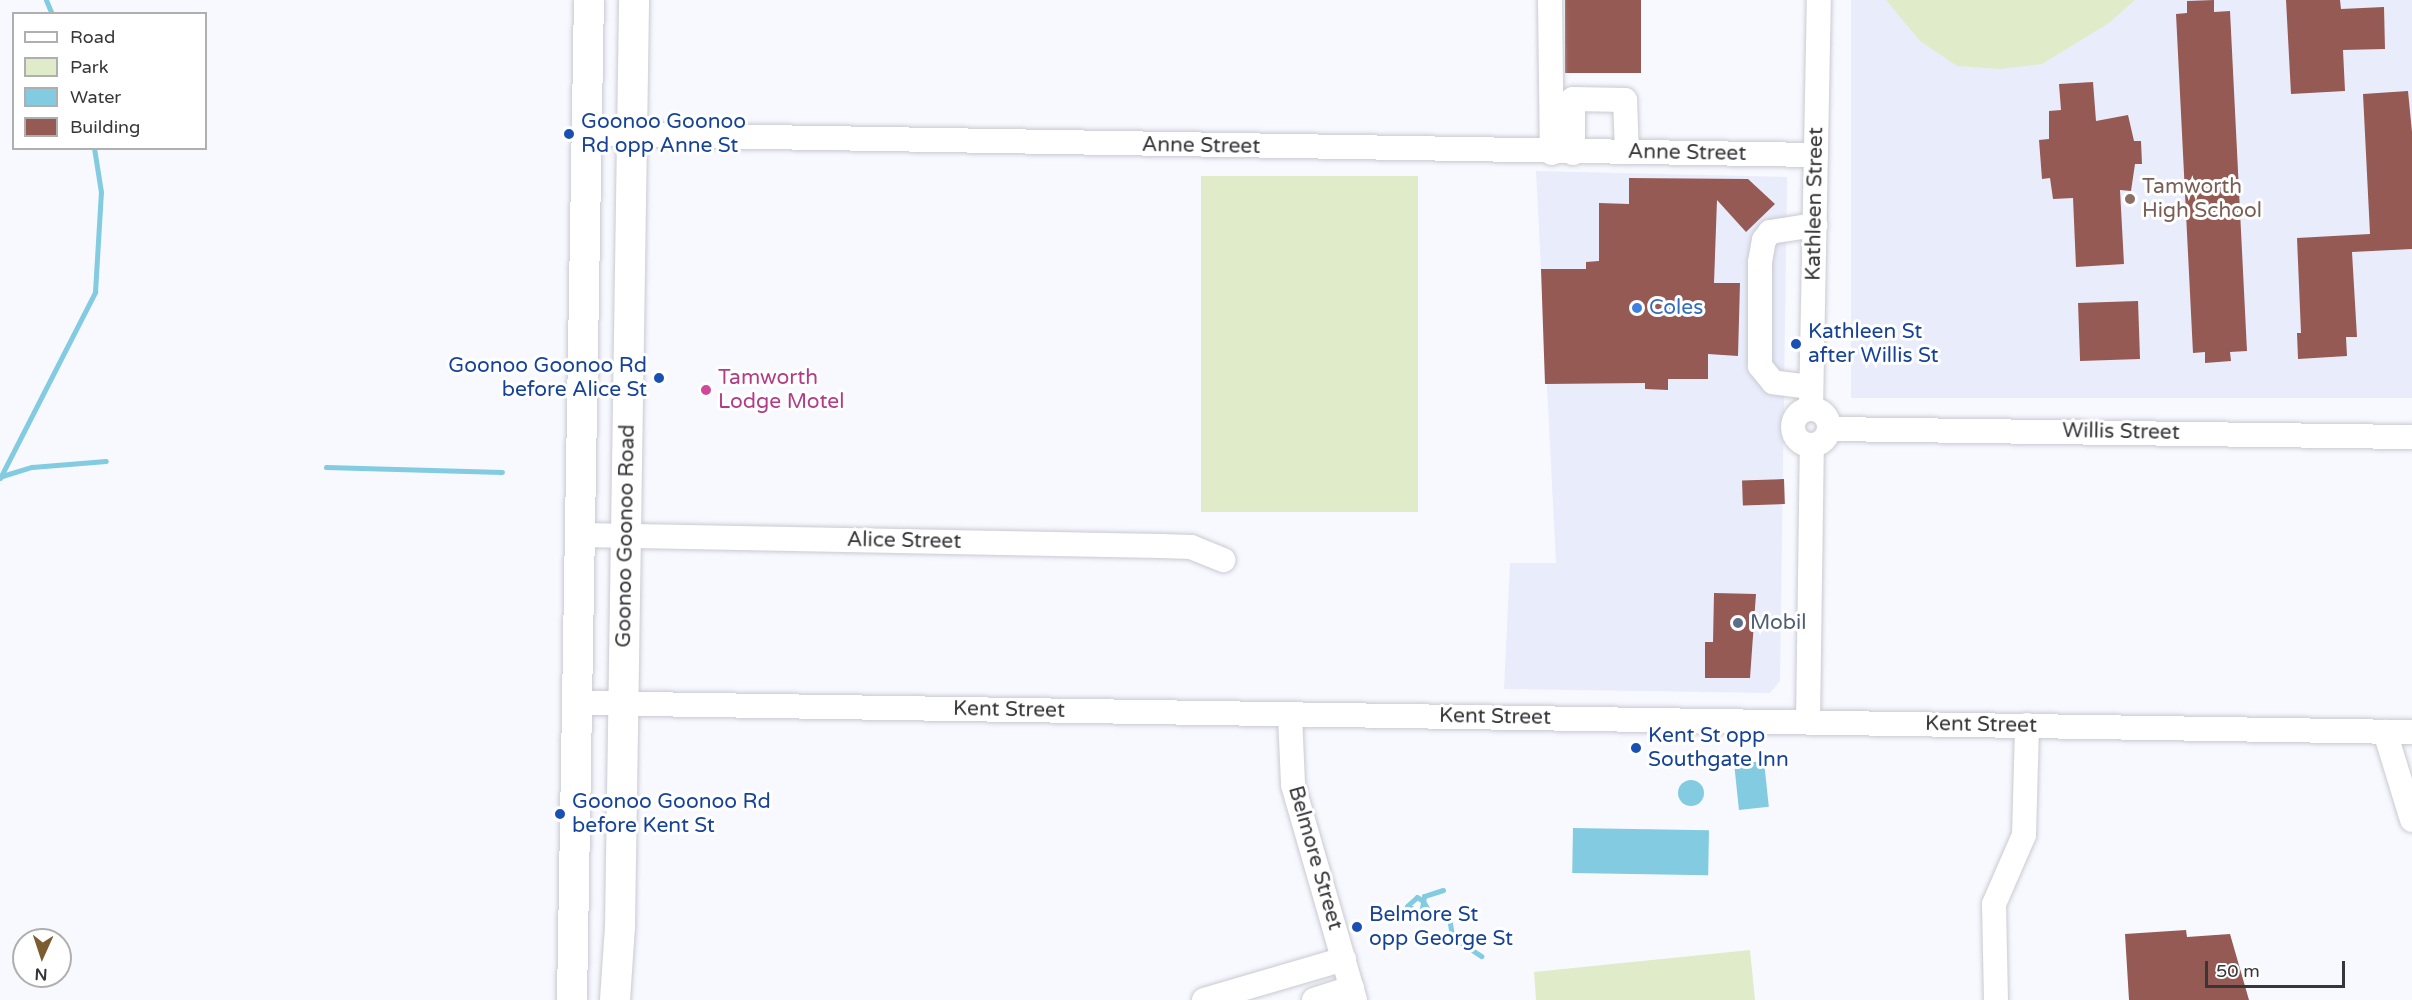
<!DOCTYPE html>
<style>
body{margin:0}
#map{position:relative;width:2412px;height:1000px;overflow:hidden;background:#f8f9ff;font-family:"Varela Round",sans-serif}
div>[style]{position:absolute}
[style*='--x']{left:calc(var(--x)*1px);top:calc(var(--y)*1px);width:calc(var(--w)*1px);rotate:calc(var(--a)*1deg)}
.built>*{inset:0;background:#e9ecfb;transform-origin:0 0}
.green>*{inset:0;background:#e0ecc9;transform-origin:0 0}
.water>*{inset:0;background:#82cbe0;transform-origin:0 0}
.round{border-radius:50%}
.stream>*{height:5px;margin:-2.5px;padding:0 2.5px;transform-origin:2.5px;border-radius:2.5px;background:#82cbe0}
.building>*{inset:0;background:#955a54;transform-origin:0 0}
.roads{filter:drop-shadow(0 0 2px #c9cad1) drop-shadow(0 0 2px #c9cad1)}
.minor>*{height:24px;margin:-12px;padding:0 12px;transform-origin:12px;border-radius:12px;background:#fff}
.minor>.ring{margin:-12px;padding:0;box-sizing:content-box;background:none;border:24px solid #fff;border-radius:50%}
.major>*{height:30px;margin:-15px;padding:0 15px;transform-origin:15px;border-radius:15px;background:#fff}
.dots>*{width:16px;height:16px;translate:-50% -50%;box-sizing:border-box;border:3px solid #fff;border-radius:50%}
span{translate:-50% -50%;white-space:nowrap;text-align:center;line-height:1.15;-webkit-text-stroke:6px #fff;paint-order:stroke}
.transit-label{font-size:21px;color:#164399}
.left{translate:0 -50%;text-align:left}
.right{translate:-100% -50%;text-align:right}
.street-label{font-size:21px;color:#37373a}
.education-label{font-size:21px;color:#785e54}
.shop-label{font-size:21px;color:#366cbe}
.hotel-label{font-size:21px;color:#b23c85}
.service-label{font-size:21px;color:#4e5e75}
.legend{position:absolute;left:12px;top:12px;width:195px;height:138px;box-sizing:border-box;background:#fff;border:2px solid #afafb0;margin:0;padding:8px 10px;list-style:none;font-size:18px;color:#37373a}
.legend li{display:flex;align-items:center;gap:12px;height:30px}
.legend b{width:30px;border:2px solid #afafb0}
.north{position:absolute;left:12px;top:928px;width:60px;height:60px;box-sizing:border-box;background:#fff;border:2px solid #afafb0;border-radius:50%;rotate:183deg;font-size:16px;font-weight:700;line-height:24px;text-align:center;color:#37373a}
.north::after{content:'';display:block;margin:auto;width:21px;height:27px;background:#7b5d31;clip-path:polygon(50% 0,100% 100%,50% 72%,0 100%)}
.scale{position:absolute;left:2205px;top:961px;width:140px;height:27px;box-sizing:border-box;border:3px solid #37373a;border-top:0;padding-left:8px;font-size:18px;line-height:21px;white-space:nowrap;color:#37373a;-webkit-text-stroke:4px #fff;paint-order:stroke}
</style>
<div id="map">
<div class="built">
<div style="left:1851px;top:0;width:561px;height:398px"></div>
<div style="clip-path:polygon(1536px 171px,1787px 177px,1780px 681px,1770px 693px,1504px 689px,1510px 563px,1556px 563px)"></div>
</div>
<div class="green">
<div style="clip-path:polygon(1886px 0,2135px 0,2109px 23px,2042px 64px,2000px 69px,1957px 66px,1920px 41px)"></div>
<div style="left:1201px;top:176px;width:217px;height:336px"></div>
<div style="clip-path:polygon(1750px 950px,1755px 1000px,1536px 1000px,1534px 972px)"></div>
</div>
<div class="water">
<div style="left:1764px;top:761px;width:46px;height:30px;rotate:84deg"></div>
<div class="round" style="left:1678px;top:780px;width:26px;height:26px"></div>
<div style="left:1573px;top:828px;width:136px;height:45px;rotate:1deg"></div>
</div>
<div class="stream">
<div style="--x:46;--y:0;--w:15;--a:67"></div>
<div style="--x:326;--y:467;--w:176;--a:1.6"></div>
<div style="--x:2;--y:476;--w:31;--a:-17"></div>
<div style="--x:32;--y:467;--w:74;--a:-4.6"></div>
<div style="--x:0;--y:478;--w:209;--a:-62.9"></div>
<div style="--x:95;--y:292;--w:100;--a:-86.6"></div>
<div style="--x:101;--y:192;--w:45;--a:-99"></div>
<div style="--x:1443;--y:890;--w:20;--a:162"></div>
<div style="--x:1424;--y:896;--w:13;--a:99"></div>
<div style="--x:1422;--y:909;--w:4;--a:135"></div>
<div style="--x:1419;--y:912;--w:13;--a:-153"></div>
<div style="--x:1407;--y:906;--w:13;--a:-42"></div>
<div style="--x:1417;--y:897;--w:7;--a:34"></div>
<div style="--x:1423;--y:901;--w:8;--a:60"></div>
<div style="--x:1427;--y:908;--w:8;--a:45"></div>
<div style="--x:1433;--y:914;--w:16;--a:11"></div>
<div style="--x:1449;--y:917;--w:20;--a:81"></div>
<div style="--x:1452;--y:937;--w:35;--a:33"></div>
</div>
<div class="building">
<div style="left:1565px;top:0;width:76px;height:73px"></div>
<div style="clip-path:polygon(2214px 0,2214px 12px,2230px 11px,2247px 351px,2230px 352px,2231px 361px,2205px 363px,2205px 352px,2193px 353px,2176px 14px,2187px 13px,2187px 1px)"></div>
<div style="clip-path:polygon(2286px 0,2340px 0,2341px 9px,2384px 7px,2385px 49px,2343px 50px,2345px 91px,2291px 94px)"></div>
<div style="clip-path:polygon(2093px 82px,2096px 121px,2128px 115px,2134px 141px,2141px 141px,2142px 164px,2135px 164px,2131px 191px,2120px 190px,2124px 264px,2076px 267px,2073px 198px,2053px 199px,2050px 178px,2042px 179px,2039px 140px,2049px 139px,2049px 111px,2061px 110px,2059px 84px)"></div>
<div style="clip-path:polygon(2408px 91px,2412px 132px,2412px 249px,2352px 252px,2357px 337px,2346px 337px,2347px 356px,2298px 359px,2297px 333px,2301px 333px,2297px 238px,2370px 234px,2363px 94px)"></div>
<div style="clip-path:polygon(1629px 178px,1748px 179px,1775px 204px,1746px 232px,1717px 200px,1714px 283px,1740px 283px,1738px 356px,1708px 354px,1708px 379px,1668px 379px,1668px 390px,1645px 389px,1645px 383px,1545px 384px,1541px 269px,1586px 269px,1586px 262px,1599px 261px,1599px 203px,1629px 204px)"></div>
<div style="left:2138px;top:301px;width:58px;height:60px;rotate:88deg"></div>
<div style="left:1784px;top:479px;width:25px;height:42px;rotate:88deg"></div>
<div style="clip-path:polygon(1714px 593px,1756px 594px,1750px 678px,1705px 678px,1705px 642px,1713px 642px)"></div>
<div style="clip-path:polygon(2186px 930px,2187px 937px,2230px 934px,2249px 1000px,2129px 1000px,2125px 934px)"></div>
</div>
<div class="roads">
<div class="minor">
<div style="--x:1550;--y:0;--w:153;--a:89.3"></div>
<div style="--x:587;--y:134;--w:1229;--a:0.98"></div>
<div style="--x:1573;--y:153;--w:54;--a:-90"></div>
<div style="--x:1573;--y:99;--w:52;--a:1.1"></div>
<div style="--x:1625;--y:100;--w:52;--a:87.8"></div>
<div style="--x:1811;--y:387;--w:38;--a:-173"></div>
<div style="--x:1773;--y:382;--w:21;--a:-129"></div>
<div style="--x:1760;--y:366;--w:104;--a:-90"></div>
<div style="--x:1760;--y:262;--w:22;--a:-80"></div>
<div style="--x:1764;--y:240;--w:10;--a:-53"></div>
<div style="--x:1770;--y:232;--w:46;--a:-8.8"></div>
<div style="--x:1811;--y:409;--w:409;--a:-88.9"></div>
<div class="ring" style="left:1793px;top:409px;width:12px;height:12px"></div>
<div style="--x:1829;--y:429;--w:583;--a:0.79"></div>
<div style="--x:582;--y:535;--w:579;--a:1.09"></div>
<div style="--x:1161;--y:546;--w:30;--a:2"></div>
<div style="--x:1191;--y:547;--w:35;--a:22"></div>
<div style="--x:578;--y:703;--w:1834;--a:0.91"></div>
<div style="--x:1290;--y:715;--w:70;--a:87.5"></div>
<div style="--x:1293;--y:785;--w:224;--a:73.9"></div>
<div style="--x:1808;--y:722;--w:277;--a:-89.2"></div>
<div style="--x:2385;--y:732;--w:92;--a:72.9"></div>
<div style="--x:1204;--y:1000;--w:146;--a:-16.3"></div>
<div style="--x:1314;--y:1000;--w:40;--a:-18"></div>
<div style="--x:1996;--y:1000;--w:96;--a:-91.2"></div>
<div style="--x:1994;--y:904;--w:75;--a:-66.5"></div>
<div style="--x:2024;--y:835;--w:110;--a:-88.4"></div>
</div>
<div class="major">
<div style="--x:572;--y:1000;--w:1000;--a:-89.03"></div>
<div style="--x:615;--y:1000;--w:73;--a:-86.1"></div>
<div style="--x:620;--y:927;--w:927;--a:-89.13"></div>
</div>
</div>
<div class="dots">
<div style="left:569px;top:134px;background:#1a4fb4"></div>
<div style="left:2130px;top:199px;background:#8d6e63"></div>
<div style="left:1637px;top:308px;background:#3f7fe0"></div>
<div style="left:1796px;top:344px;background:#1a4fb4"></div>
<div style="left:659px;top:378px;background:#1a4fb4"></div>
<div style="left:706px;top:390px;background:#d1479c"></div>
<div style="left:1738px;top:623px;background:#5c6f8a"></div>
<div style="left:1636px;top:748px;background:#1a4fb4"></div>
<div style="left:560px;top:814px;background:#1a4fb4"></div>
<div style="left:1357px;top:927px;background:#1a4fb4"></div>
</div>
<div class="transit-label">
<span class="left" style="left:581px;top:134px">Goonoo Goonoo<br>Rd opp Anne St</span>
<span class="left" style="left:1808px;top:344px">Kathleen St<br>after Willis St</span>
<span class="right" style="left:647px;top:378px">Goonoo Goonoo Rd<br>before Alice St</span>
<span class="left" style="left:1648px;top:748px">Kent St opp<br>Southgate Inn</span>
<span class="left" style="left:572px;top:814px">Goonoo Goonoo Rd<br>before Kent St</span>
<span class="left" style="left:1369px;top:927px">Belmore St<br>opp George St</span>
</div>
<div class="street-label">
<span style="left:1201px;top:146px;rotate:1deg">Anne Street</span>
<span style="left:1687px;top:153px;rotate:1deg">Anne Street</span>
<span style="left:1815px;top:204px;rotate:-89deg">Kathleen Street</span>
<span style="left:2121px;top:432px;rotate:1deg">Willis Street</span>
<span style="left:626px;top:536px;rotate:-89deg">Goonoo Goonoo Road</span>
<span style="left:904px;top:541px;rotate:1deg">Alice Street</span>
<span style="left:1009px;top:710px;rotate:1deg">Kent Street</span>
<span style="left:1495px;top:717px;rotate:1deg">Kent Street</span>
<span style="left:1981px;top:725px;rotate:1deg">Kent Street</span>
<span style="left:1315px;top:858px;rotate:74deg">Belmore Street</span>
</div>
<div class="education-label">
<span class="left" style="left:2142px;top:199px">Tamworth<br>High School</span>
</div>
<div class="shop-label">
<span class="left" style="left:1649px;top:308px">Coles</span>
</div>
<div class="hotel-label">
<span class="left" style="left:718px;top:390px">Tamworth<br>Lodge Motel</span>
</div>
<div class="service-label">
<span class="left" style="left:1750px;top:623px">Mobil</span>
</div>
<ul class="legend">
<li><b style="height:8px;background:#fff"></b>Road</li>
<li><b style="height:16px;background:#e0ecc9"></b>Park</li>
<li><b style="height:16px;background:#82cbe0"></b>Water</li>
<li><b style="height:16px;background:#955a54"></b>Building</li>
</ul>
<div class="north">N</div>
<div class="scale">50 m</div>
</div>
